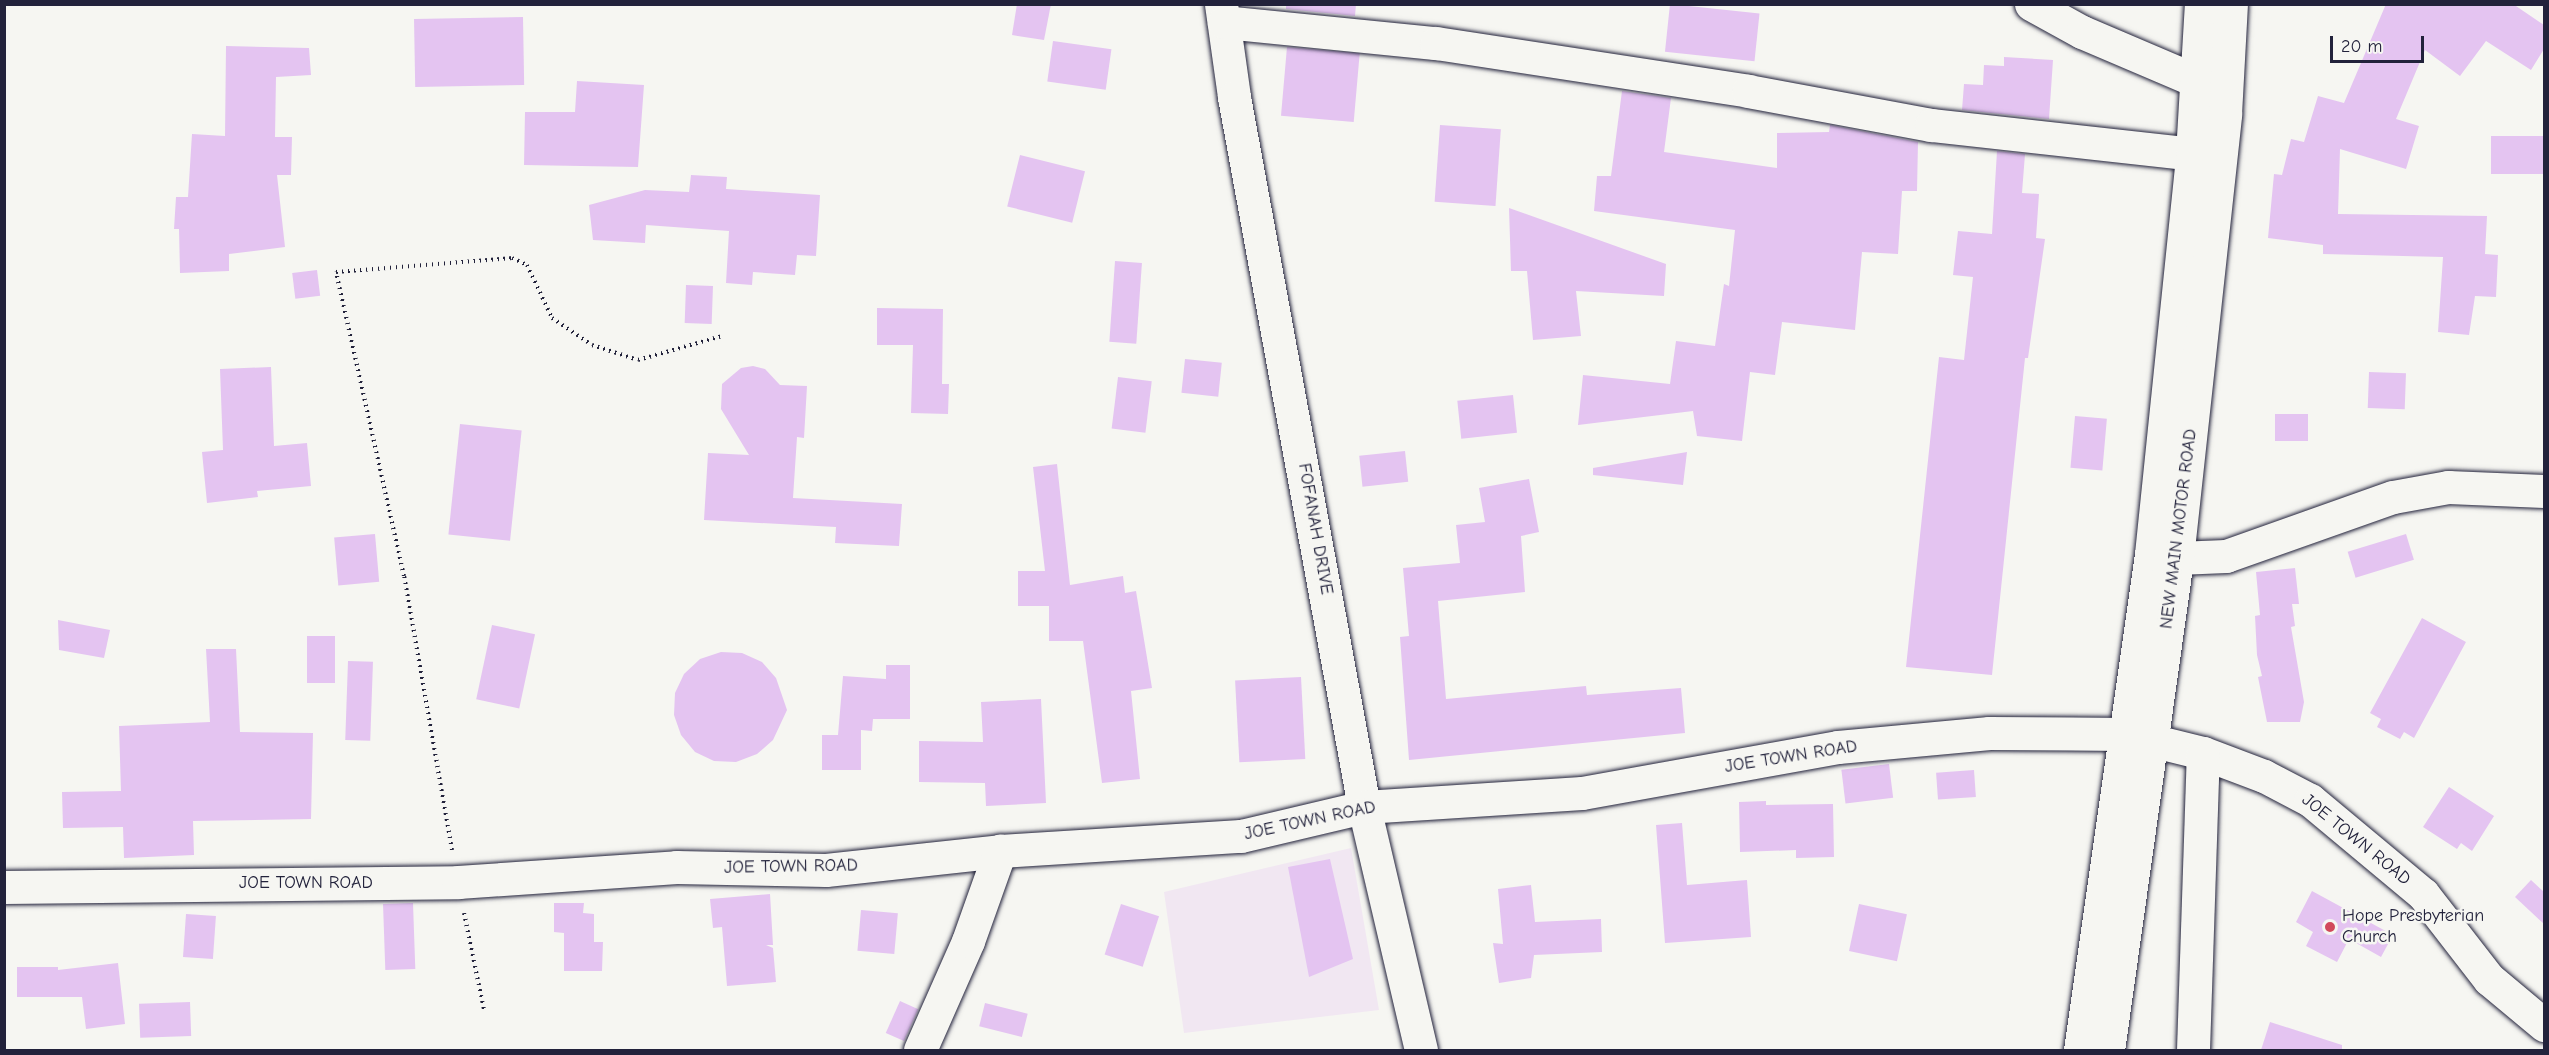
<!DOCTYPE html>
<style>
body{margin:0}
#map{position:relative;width:2549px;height:1055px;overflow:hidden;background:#f6f6f2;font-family:"Comic Neue",sans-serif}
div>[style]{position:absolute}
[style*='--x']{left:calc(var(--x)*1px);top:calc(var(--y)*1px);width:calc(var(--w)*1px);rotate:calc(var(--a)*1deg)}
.built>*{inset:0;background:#f1e7f2}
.building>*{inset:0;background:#e4c4f1;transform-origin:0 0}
.path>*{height:4px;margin-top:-2px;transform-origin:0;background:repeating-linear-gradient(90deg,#22223b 0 1.5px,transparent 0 6px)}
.roads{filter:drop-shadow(0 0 2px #22223b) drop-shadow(0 0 2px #22223b)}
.minor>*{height:33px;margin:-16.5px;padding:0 16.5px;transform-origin:16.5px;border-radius:16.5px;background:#f6f6f2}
.highway>*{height:33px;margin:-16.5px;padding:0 16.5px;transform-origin:16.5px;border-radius:16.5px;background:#f6f6f2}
.dots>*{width:16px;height:16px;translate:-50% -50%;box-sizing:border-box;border:3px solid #f6f6f2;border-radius:50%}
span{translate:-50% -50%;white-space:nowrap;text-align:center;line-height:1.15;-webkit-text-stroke:5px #f6f6f2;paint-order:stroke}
.street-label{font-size:18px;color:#22223b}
.poi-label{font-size:18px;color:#22223b}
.left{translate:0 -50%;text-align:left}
.frame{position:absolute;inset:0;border:6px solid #22223b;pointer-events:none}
.scale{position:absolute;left:2330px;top:36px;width:94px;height:27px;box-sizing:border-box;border:3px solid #22223b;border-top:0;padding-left:8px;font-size:18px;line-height:21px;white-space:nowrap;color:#22223b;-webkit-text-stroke:4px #f6f6f2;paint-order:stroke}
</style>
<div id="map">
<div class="built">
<div style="clip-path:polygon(1351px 848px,1379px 1010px,1184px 1033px,1164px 892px)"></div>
</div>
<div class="building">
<div style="clip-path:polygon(1017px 4px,1051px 4px,1044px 40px,1012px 35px)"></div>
<div style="clip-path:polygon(1286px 4px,1356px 4px,1355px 16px,1286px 9px)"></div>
<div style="left:1670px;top:4px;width:90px;height:48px;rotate:6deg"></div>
<div style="clip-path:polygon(2386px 4px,2513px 4px,2544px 25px,2544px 49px,2531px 70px,2486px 41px,2460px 76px,2425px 50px,2396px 119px,2419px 126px,2406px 169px,2340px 149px,2338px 214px,2487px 216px,2485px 254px,2498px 255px,2496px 297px,2475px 296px,2469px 335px,2438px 332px,2443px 257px,2323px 254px,2323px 245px,2268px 238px,2274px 174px,2282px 175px,2291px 139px,2304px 142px,2318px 96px,2344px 103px)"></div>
<div style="left:523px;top:17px;width:68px;height:109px;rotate:89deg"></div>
<div style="left:1053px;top:41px;width:59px;height:41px;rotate:8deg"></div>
<div style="clip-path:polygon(226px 46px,309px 48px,311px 75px,276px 77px,275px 137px,292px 137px,291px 175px,277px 175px,285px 247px,229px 254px,229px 271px,180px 273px,179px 229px,174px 229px,176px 197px,188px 197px,192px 134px,225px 136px)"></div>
<div style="left:1287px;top:47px;width:73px;height:69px;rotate:5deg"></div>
<div style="clip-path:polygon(2004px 57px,2053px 60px,2049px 119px,1962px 110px,1964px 84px,1983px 85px,1984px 65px,2004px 66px)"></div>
<div style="clip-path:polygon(577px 81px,644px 85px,638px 167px,524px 165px,525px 112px,575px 112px)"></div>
<div style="clip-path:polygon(1622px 91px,1671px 98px,1664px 152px,1777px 168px,1777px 133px,1829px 132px,1830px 125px,1918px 142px,1917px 191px,1902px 191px,1898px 254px,1862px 252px,1855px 330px,1782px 322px,1775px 375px,1750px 372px,1742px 441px,1697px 436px,1693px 411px,1578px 425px,1583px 375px,1670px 384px,1676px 341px,1715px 346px,1724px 284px,1729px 286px,1735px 230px,1594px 211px,1597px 176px,1611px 176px)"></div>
<div style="left:1440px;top:125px;width:61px;height:77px;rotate:4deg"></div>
<div style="left:2544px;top:136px;width:38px;height:53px;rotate:90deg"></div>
<div style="clip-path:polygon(1997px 151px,2025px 154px,2022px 193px,2039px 194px,2036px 238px,2045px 239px,2028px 358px,2025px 358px,1992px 675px,1906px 667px,1939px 357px,1964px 360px,1973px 277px,1953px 275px,1958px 231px,1992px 234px)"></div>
<div style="left:1020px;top:155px;width:67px;height:53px;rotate:14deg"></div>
<div style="clip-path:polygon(691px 175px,727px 177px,726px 189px,820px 195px,816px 256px,797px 255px,795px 275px,753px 272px,752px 285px,726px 283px,729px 231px,646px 225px,645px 243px,593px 240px,589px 205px,645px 190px,689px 192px)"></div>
<div style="clip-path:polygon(1509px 208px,1666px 264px,1664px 296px,1576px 291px,1581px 336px,1533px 340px,1527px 271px,1511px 271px)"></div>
<div style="left:1115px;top:261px;width:27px;height:81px;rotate:4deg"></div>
<div style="left:317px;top:270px;width:26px;height:25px;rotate:83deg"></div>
<div style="left:686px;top:285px;width:27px;height:38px;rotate:2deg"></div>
<div style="clip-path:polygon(877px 308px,943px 309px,942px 384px,949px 384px,948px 414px,911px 413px,913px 345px,877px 345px)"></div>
<div style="left:1185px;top:359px;width:37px;height:34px;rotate:6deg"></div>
<div style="clip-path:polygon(753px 366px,765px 369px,780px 385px,807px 386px,804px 438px,797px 437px,793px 498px,902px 504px,899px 546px,835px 543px,836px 527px,704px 520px,708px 453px,749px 455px,721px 409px,722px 384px,741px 368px)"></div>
<div style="clip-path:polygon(271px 367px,274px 446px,307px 443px,311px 486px,257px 491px,258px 497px,207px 503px,202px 452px,223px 450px,220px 369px)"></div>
<div style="left:2369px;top:372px;width:37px;height:36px;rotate:2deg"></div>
<div style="left:1118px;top:377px;width:34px;height:52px;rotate:7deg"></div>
<div style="left:1513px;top:395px;width:38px;height:56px;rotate:84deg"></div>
<div style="left:2275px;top:414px;width:33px;height:27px"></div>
<div style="left:2075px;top:416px;width:32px;height:52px;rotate:5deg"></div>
<div style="left:460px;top:424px;width:62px;height:111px;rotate:6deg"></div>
<div style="left:1405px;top:451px;width:31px;height:46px;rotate:84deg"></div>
<div style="clip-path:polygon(1687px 452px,1683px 485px,1593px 475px,1593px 468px)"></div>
<div style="clip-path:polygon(1057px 464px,1070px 585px,1123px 576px,1125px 593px,1136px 591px,1152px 688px,1131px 691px,1140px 779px,1102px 783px,1083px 641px,1049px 641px,1049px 606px,1018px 606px,1018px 571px,1045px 571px,1033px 467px)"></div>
<div style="clip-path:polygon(1529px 479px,1539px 532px,1521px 536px,1525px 592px,1438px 601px,1446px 699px,1586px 686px,1587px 695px,1681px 688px,1685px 733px,1409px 760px,1400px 637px,1409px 636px,1403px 568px,1460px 563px,1456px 525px,1485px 522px,1479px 488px)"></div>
<div style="left:375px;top:534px;width:48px;height:41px;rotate:85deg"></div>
<div style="left:2406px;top:534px;width:27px;height:61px;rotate:73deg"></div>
<div style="clip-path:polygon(2295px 568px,2299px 604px,2292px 604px,2295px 626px,2291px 627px,2304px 702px,2300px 722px,2267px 722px,2258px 677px,2262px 676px,2257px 655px,2255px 616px,2260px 615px,2256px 572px)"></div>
<div style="clip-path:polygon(2422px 618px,2466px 642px,2414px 738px,2404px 732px,2400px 739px,2377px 727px,2381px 719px,2370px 713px)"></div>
<div style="clip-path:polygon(58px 620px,110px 630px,104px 658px,59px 650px)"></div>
<div style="left:492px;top:625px;width:44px;height:76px;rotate:12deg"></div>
<div style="left:307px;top:636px;width:28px;height:47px"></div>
<div style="clip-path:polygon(206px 649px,236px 649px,240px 732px,313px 733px,311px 819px,193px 821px,194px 855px,124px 858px,123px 827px,63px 828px,62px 792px,121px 791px,119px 726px,210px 722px)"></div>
<div style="clip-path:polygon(721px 652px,742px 653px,762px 662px,776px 678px,787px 710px,773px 740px,757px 754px,736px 762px,714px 761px,695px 752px,681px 735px,674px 715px,675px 693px,684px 674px,700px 659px)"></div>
<div style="left:348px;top:661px;width:25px;height:79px;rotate:2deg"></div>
<div style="clip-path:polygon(886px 665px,910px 665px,910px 719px,873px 719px,872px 731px,861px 730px,861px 770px,822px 770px,822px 735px,838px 735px,843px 676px,886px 679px)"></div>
<div style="left:1301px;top:677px;width:82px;height:66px;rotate:87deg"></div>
<div style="clip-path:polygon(1041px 699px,1046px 803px,986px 806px,985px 783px,919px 782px,919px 741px,983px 742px,981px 702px)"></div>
<div style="left:1889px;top:764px;width:34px;height:48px;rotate:83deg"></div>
<div style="left:1974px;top:770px;width:27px;height:38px;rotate:86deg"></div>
<div style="clip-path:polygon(2449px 787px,2494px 816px,2472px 851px,2461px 843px,2457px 849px,2423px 827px)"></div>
<div style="clip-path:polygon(1766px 801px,1766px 805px,1833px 804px,1834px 857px,1796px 858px,1796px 850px,1740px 852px,1739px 802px)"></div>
<div style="clip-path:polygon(1682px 823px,1687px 885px,1747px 880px,1751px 937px,1665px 943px,1656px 825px)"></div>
<div style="clip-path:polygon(1330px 859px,1353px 959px,1309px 977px,1288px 867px)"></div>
<div style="clip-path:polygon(2531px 880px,2544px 892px,2544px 924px,2515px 897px)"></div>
<div style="clip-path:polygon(1531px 885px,1535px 922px,1601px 919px,1602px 952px,1534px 955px,1531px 978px,1499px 983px,1493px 943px,1503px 944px,1498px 889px)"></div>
<div style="clip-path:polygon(2312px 891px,2393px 935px,2381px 957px,2349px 939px,2337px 962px,2306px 946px,2313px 932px,2296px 922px)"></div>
<div style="clip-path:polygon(770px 894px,773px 945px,766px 945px,773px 948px,776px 982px,727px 986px,722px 927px,713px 928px,710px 899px)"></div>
<div style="left:413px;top:903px;width:66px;height:30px;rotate:88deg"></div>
<div style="clip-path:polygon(554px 903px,584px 903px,583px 913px,594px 914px,594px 942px,603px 942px,602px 971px,564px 971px,564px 933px,554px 932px)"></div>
<div style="left:1121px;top:904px;width:40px;height:53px;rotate:18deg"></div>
<div style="left:1859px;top:904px;width:49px;height:48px;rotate:12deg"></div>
<div style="left:861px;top:910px;width:37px;height:41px;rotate:5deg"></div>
<div style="left:186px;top:914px;width:30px;height:43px;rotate:4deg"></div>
<div style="clip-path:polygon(118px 963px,125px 1024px,86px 1029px,82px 997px,17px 997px,17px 967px,58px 967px,58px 970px)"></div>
<div style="left:900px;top:1001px;width:20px;height:35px;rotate:24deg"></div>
<div style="left:190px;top:1002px;width:34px;height:51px;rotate:88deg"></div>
<div style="left:985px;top:1003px;width:44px;height:24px;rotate:14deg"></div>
<div style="clip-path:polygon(2270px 1022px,2342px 1045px,2342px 1050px,2261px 1050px)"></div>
</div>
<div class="path">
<div style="--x:452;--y:850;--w:278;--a:-99.9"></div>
<div style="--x:404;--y:576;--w:312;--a:-102.6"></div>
<div style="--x:336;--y:272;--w:177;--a:-4.5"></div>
<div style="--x:512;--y:258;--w:17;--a:25"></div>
<div style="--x:527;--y:265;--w:59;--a:64.7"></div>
<div style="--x:552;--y:318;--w:48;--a:34"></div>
<div style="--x:592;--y:345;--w:48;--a:18.1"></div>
<div style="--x:638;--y:360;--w:87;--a:-15.9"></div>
<div style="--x:464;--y:913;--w:99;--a:78.3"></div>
</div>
<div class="roads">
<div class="minor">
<div style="--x:1221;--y:4;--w:94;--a:82"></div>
<div style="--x:1234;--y:97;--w:722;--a:79.62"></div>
<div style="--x:1364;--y:807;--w:250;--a:76.8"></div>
<div style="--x:2031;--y:4;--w:58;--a:28.8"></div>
<div style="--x:2082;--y:32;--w:125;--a:23.1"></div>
<div style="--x:1224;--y:22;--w:213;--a:5.7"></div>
<div style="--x:1436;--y:43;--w:316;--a:8.7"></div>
<div style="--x:1748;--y:91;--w:186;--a:10.5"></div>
<div style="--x:1931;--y:125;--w:263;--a:6.3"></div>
<div style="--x:2177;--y:558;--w:49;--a:-2.3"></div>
<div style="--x:2226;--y:556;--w:177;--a:-19.5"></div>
<div style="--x:2393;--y:497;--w:56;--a:-10.3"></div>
<div style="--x:2448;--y:487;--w:96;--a:2.4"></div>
<div style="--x:4;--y:887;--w:454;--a:-0.6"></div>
<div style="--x:458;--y:882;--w:219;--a:-3.9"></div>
<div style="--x:676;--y:867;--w:150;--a:1.1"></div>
<div style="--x:826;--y:870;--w:175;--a:-6.2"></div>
<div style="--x:1000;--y:851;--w:241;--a:-3.6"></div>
<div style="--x:1241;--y:836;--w:126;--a:-13.3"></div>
<div style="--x:1364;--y:807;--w:218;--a:-3.7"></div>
<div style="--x:1582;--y:793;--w:260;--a:-10.2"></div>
<div style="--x:1838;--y:747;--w:152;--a:-5.3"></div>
<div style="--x:1989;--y:733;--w:137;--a:0.4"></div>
<div style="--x:2126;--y:734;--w:79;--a:13.9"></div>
<div style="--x:2203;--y:753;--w:65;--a:20.7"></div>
<div style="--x:2264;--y:776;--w:52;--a:27.6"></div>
<div style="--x:2310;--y:800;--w:147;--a:39.8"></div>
<div style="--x:2423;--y:894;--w:108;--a:52.2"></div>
<div style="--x:2489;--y:979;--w:72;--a:39.9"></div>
<div style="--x:920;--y:1050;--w:119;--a:-66.2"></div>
<div style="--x:968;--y:941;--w:96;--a:-70.4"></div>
<div style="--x:2193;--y:1050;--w:297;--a:-88.1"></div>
</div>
<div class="highway">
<div style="--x:2080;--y:1050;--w:501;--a:-81.85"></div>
<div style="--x:2151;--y:554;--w:402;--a:-84.1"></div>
<div style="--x:2192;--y:154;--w:150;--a:-86.6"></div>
<div style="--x:2108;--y:1050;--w:497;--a:-82"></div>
<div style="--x:2177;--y:558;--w:447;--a:-83.8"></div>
<div style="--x:2225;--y:114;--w:110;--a:-86.9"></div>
</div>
</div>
<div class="dots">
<div style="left:2330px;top:927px;background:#d1495b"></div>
</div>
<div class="street-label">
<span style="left:1315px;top:529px;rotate:80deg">FOFANAH DRIVE</span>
<span style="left:2179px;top:529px;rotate:-83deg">NEW MAIN MOTOR ROAD</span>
<span style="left:1791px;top:757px;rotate:-9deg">JOE TOWN ROAD</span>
<span style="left:1310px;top:821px;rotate:-12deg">JOE TOWN ROAD</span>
<span style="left:2356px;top:840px;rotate:39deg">JOE TOWN ROAD</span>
<span style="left:791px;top:867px;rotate:-1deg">JOE TOWN ROAD</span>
<span style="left:306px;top:883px">JOE TOWN ROAD</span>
</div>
<div class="poi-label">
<span class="left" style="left:2342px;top:927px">Hope Presbyterian<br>Church</span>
</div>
<div class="frame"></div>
<div class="scale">20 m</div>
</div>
